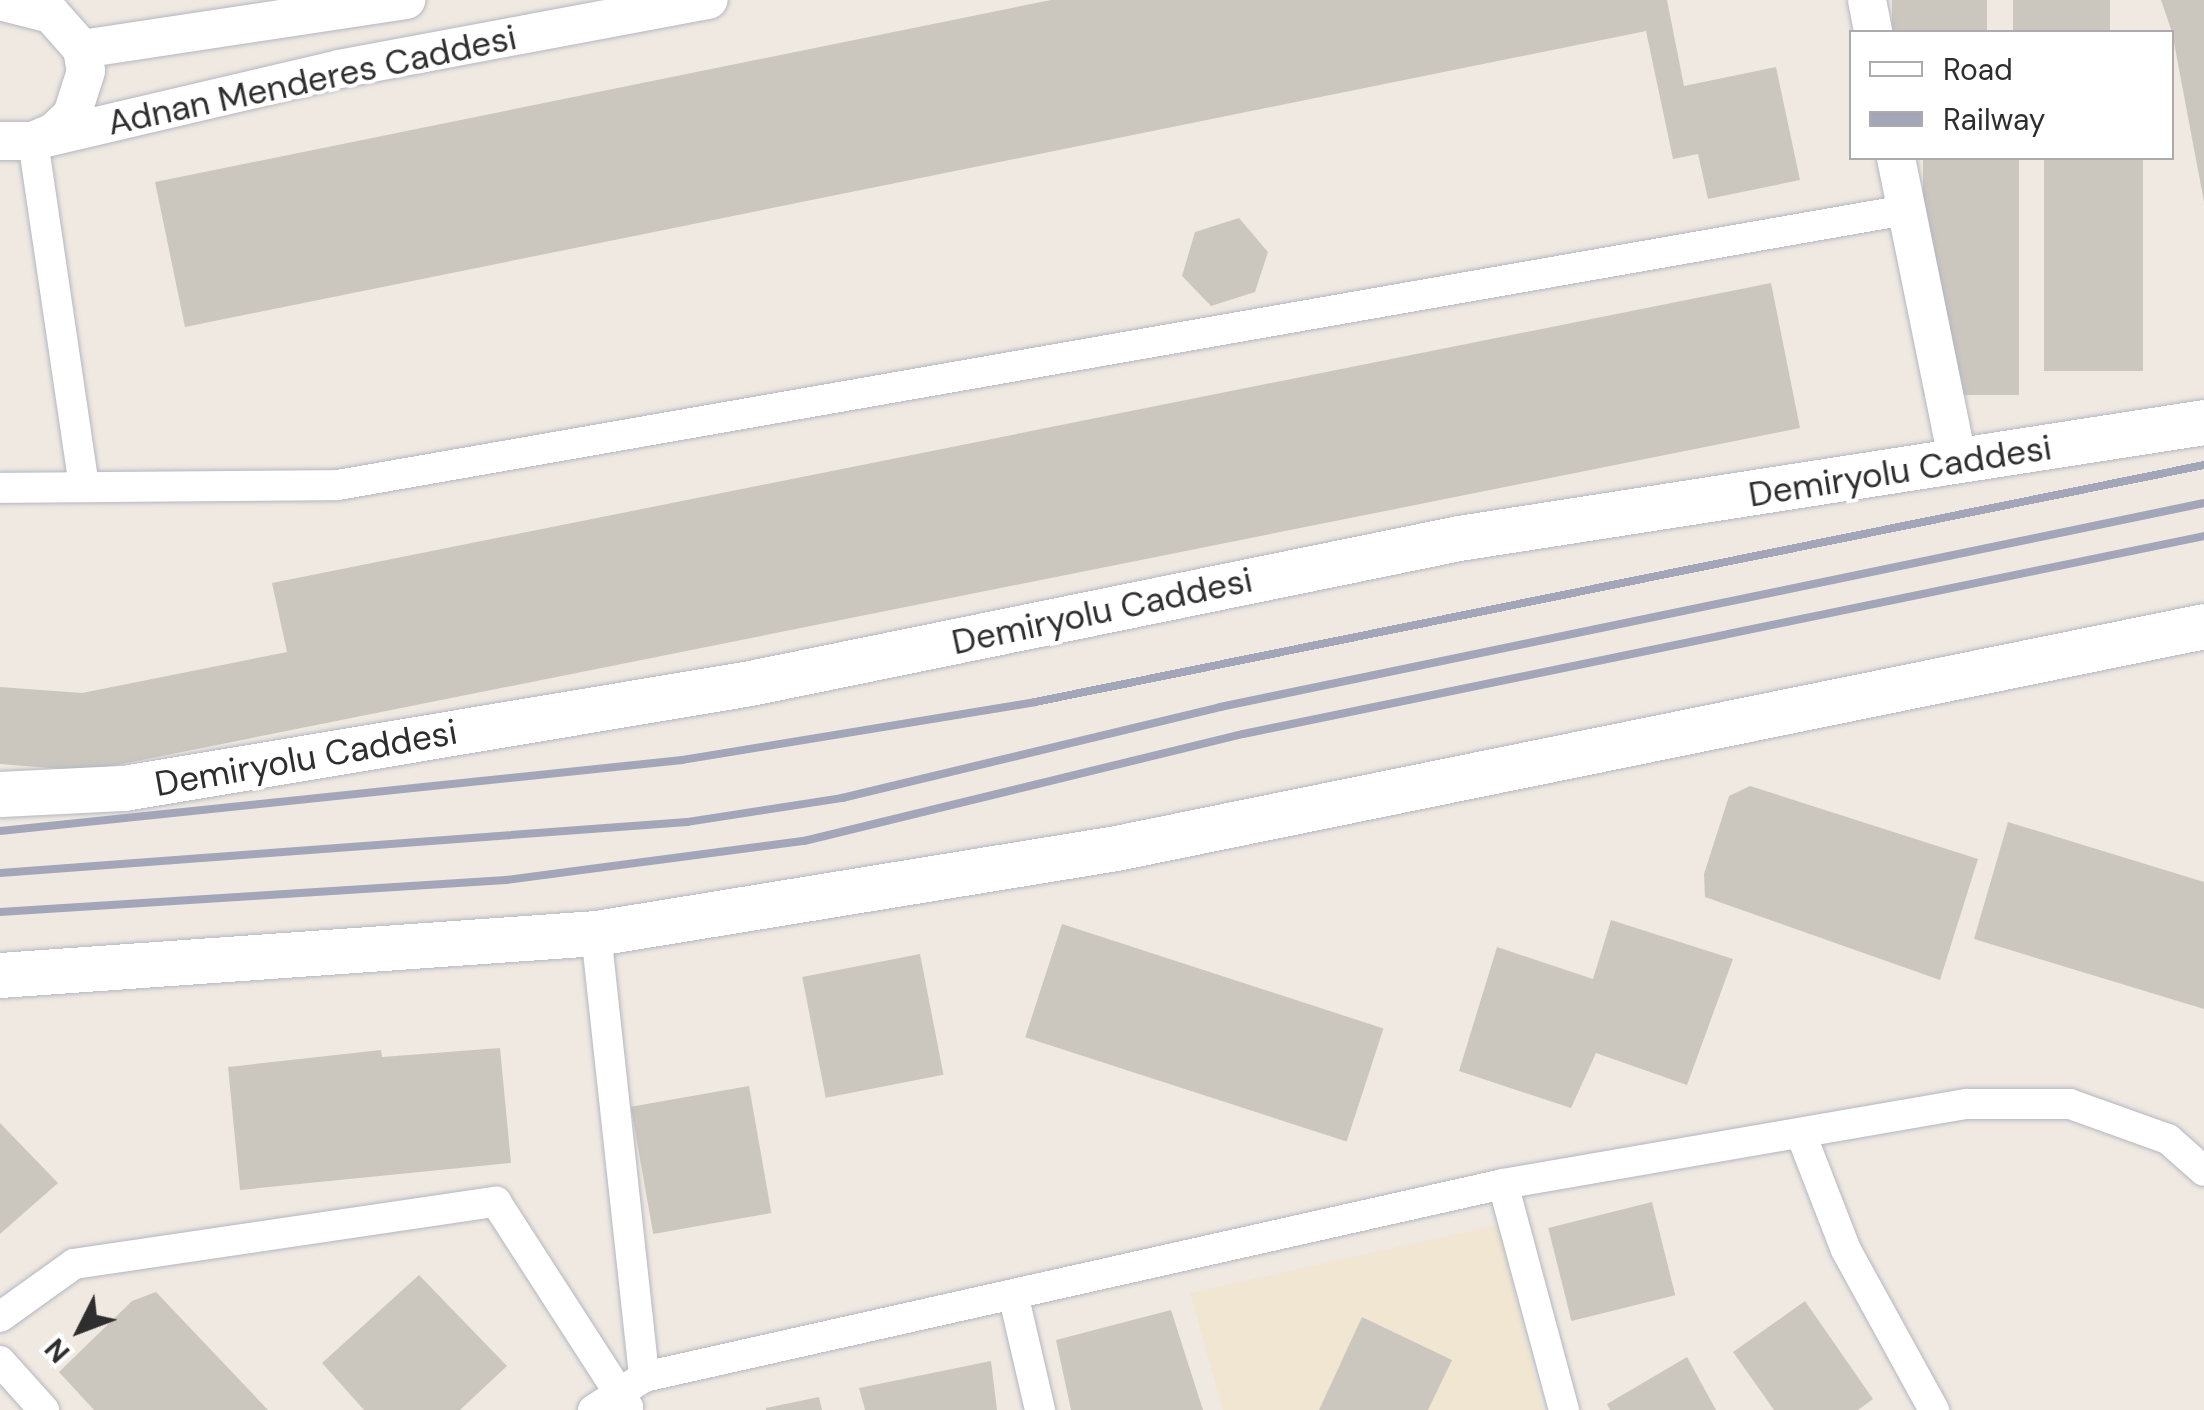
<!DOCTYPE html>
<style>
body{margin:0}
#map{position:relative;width:2204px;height:1410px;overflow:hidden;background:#efe9e1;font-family:"DM Sans",sans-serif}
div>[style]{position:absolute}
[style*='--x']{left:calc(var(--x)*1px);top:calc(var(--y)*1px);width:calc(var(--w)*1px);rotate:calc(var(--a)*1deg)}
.education>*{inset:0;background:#f0e6d1}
.building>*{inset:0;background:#cbc7bf;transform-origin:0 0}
.roads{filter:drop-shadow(0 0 2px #b4b7c1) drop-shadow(0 0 2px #b4b7c1)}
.minor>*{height:30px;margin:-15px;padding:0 15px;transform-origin:15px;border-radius:15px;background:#fff}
.tertiary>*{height:38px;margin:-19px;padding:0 19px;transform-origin:19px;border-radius:19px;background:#fff}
.secondary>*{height:45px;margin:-22.5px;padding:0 22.5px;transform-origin:22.5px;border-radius:22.5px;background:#fff}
.rail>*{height:8px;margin:-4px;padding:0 4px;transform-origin:4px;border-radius:4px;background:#a3a6b8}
span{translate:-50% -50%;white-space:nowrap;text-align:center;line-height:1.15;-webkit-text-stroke:8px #fff;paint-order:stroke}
.street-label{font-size:35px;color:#2e2e2e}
.legend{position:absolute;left:1849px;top:30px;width:325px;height:130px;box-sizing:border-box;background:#fff;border:2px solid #ababab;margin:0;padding:12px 18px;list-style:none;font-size:30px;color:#2e2e2e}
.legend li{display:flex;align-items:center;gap:20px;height:50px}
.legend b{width:50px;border:2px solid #ababab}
.north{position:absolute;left:30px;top:1280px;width:100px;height:100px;-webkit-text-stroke:8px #fff;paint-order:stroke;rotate:228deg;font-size:28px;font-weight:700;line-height:40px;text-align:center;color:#2e2e2e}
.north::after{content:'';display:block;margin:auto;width:35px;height:45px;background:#2e2e2e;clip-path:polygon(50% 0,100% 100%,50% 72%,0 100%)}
</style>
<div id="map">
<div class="education">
<div style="clip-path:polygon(1498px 1225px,1543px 1410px,1223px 1410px,1190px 1293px)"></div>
</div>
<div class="building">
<div style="clip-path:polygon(1051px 0,1667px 0,1684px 86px,1776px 67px,1800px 180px,1708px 199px,1698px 154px,1673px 159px,1646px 31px,185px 327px,155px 182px)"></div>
<div style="left:1892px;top:0;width:95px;height:33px"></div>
<div style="left:2013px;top:0;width:97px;height:33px"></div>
<div style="clip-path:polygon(2161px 0,2204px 0,2204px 202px,2172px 32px)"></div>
<div style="left:1923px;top:158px;width:96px;height:237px"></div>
<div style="left:2044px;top:158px;width:99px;height:213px"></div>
<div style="clip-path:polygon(1239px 218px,1268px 252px,1255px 292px,1211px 306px,1182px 276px,1195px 232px)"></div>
<div style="clip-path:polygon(1771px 283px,1800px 428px,87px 771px,0 764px,0 687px,82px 693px,287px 652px,272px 583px)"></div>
<div style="clip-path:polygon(1750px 786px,1978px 859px,1940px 980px,1705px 897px,1704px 874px,1729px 796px)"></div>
<div style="clip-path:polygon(2008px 822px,2204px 882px,2204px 1009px,1974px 939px)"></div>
<div style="clip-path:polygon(1611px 920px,1733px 959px,1687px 1085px,1596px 1053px,1571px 1108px,1459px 1071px,1497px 947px,1593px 979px)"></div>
<div style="left:1062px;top:924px;width:338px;height:119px;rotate:18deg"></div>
<div style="left:920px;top:954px;width:123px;height:120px;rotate:79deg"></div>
<div style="clip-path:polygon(500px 1048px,511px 1163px,240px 1190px,228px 1067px,381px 1050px,382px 1057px)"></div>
<div style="left:749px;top:1086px;width:129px;height:120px;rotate:80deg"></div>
<div style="clip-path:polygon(0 1123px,58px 1183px,0 1234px)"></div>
<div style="left:1652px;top:1202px;width:96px;height:107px;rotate:76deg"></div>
<div style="clip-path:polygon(419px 1275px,507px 1366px,460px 1410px,364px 1410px,322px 1363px)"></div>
<div style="clip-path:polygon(156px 1292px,268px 1410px,94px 1410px,59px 1372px,132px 1301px)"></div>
<div style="clip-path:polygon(1805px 1301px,1873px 1399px,1858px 1410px,1774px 1410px,1733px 1352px)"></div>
<div style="clip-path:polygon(1171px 1310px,1203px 1410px,1071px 1410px,1056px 1340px)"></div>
<div style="clip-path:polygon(1362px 1317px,1452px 1360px,1428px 1410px,1319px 1410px)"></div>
<div style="clip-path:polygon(1687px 1357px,1716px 1410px,1610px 1410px,1607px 1404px)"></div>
<div style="clip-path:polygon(991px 1361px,997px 1410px,865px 1410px,859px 1388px)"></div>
<div style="clip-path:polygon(819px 1397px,822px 1410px,766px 1410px,766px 1408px)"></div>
</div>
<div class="roads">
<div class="minor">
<div style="--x:33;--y:141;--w:349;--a:81.6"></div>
<div style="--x:0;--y:488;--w:338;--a:-0.5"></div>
<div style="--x:338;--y:485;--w:1592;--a:-9.95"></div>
<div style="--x:596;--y:933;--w:447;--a:83.8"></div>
<div style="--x:1801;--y:1134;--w:124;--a:68.8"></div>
<div style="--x:1846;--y:1250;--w:183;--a:61.2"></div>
<div style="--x:1503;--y:1184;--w:234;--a:74.9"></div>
<div style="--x:1014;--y:1298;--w:115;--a:76.9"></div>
<div style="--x:0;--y:1317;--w:91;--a:-35.6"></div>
<div style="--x:74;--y:1264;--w:427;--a:-8.4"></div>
<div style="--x:496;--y:1202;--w:244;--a:57.2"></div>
<div style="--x:0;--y:1361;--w:66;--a:48.1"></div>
<div style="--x:593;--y:1410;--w:61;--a:-32.9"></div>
<div style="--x:644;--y:1377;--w:880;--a:-12.66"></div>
<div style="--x:1503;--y:1184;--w:471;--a:-9.8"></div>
<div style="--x:1967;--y:1104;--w:103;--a:0"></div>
<div style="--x:2070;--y:1104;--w:104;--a:19.7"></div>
<div style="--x:2168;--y:1139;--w:48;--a:41.6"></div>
</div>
<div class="tertiary">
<div style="--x:1867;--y:0;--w:33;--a:79"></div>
<div style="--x:0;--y:1;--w:53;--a:14.3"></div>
<div style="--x:51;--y:14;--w:47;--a:48.5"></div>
<div style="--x:82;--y:49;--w:22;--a:80"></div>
<div style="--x:86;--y:71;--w:46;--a:107.7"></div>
<div style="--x:72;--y:115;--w:25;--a:137"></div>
<div style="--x:54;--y:132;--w:23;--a:157"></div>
<div style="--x:33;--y:141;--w:33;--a:180"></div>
<div style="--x:82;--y:49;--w:328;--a:-8.6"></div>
<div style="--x:33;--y:141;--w:314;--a:-13.2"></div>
<div style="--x:339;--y:69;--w:376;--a:-10.6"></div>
<div style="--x:1896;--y:158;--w:310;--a:78.5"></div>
</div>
<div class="secondary">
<div style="--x:0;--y:794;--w:124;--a:-2.8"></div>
<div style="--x:124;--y:788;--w:635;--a:-9.52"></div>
<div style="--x:750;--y:683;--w:724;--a:-11.56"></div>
<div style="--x:1459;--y:538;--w:754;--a:-8.85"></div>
<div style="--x:0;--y:975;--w:597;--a:-4.03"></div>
<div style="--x:596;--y:933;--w:527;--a:-9.28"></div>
<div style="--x:1116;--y:848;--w:1110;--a:-11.53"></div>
</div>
</div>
<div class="rail">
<div style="--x:0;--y:831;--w:686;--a:-5.94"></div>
<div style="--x:682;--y:760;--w:358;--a:-9.3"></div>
<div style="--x:1035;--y:702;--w:1193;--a:-11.46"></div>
<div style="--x:0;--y:873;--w:689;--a:-4.25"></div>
<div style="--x:687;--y:822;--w:157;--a:-8.8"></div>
<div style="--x:842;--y:798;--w:389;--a:-13.5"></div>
<div style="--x:1220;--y:707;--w:1005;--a:-11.71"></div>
<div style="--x:0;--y:912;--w:507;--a:-3.62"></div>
<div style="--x:506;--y:880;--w:301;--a:-7.5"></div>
<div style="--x:804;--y:841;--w:452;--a:-13.7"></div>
<div style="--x:1243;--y:734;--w:981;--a:-11.64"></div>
</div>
<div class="street-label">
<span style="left:312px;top:80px;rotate:-12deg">Adnan Menderes Caddesi</span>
<span style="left:1900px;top:471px;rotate:-9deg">Demiryolu Caddesi</span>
<span style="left:1102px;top:611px;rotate:-12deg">Demiryolu Caddesi</span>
<span style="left:306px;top:758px;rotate:-10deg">Demiryolu Caddesi</span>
</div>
<ul class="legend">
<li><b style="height:12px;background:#fff"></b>Road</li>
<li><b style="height:12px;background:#a3a6b8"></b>Railway</li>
</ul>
<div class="north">N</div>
</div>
